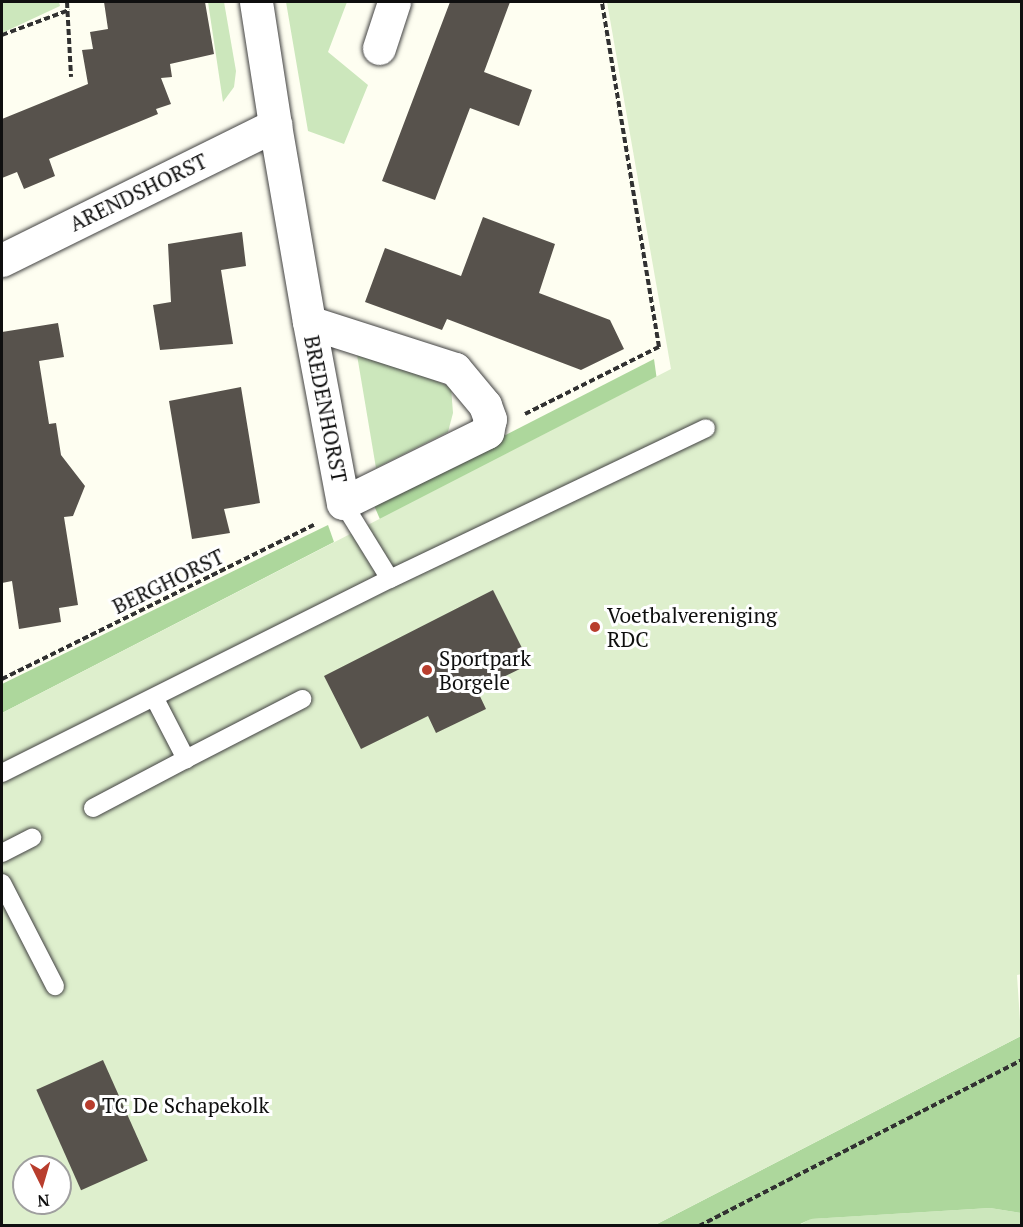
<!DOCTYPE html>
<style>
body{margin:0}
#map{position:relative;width:1023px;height:1227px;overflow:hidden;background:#fefef1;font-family:"PT Serif",serif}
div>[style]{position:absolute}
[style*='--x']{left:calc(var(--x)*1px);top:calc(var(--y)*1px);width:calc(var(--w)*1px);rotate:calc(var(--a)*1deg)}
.green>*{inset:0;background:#cce7bc}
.forest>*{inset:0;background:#add79c}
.pitch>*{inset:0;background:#deefcd}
.building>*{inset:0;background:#57524c;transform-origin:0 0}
.path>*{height:4px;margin-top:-2px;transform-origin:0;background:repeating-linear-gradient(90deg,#313131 0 6px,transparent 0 9px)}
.roads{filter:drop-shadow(0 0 2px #424242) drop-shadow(0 0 2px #424242)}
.service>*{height:18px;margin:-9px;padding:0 9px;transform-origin:9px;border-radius:9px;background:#fff}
.minor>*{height:33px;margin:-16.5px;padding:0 16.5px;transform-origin:16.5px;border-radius:16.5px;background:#fff}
.dots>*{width:16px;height:16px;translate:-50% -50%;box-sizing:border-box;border:3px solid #fff;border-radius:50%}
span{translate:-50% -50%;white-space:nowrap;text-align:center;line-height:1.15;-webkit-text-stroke:6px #fff;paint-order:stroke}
.street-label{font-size:21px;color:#0f0f0f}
.poi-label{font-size:21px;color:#0f0f0f}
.left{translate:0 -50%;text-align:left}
.frame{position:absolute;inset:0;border:3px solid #0f0f0f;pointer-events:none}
.north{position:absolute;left:12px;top:1155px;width:60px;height:60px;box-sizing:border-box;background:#fff;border:2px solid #9f9f9f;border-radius:50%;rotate:175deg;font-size:16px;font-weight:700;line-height:24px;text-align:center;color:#0f0f0f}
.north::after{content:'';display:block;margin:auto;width:21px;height:27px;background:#b83d2d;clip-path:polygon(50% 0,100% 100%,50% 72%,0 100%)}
</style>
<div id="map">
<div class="green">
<div style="clip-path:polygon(2px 2px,59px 2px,60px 6px,2px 33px)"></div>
<div style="clip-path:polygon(208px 2px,224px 2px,236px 71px,234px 87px,223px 102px)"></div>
<div style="clip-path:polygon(286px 2px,347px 2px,328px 52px,368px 85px,344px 144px,308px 131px)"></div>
<div style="clip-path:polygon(356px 349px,451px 387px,453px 413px,448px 432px,376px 468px)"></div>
<div style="clip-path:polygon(990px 1208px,1021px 1213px,1021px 1225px,798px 1226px,810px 1219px)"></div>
</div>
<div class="forest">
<div style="clip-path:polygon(654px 359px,659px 395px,385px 531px,373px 503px)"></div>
<div style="clip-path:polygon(328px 525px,334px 542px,2px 713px,2px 684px)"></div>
<div style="clip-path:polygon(1021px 1036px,1021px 1213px,990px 1208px,811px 1219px,798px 1225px,655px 1225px)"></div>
</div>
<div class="pitch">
<div style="clip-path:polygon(evenodd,607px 2px,1021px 2px,1022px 974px,1017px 975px,1021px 1036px,655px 1225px,2px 1226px,2px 713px,671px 369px,607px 2px,24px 1167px,60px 1167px,60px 1203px,24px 1203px,24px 1167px)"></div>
</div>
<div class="building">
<div style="clip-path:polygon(104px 2px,205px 2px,214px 54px,170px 64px,172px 77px,161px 78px,171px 104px,156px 109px,158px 114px,49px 159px,55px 176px,24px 189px,17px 172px,2px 178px,2px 119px,88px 84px,82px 50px,93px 49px,90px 32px,108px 29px)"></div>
<div style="clip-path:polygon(450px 2px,510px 2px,484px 72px,532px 90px,519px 126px,470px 108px,435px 200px,382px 181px)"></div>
<div style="clip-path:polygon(483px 217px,555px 244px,539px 293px,610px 320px,624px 349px,581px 370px,447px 319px,442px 330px,365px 302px,385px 248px,461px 276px)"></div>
<div style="clip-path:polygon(242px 232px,246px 266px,221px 270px,233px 344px,160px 350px,153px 305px,171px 302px,168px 244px)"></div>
<div style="clip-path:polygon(58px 323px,64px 357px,39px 361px,49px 424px,56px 423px,61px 455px,85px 486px,73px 516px,64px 517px,78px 605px,59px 608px,61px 622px,19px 629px,12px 581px,2px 583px,2px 332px)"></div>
<div style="clip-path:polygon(241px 387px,260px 503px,224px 509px,230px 533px,192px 539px,169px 401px)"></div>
<div style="clip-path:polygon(493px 590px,530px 664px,477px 690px,486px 709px,436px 733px,428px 716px,361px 749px,324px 676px)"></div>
<div style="left:103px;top:1060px;width:110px;height:73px;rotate:66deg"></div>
</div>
<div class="path">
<div style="--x:67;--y:2;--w:75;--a:86.9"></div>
<div style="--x:2;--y:35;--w:72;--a:-20.5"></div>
<div style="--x:525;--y:414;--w:150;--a:-26.6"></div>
<div style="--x:659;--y:347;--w:350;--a:-99.4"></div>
<div style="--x:2;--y:679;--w:348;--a:-26.3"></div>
<div style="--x:699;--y:1226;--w:363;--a:-27.2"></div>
</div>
<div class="roads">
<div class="service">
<div style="--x:343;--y:503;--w:89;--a:58.3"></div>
<div style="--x:155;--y:699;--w:68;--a:62.7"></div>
<div style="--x:186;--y:759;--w:131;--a:-27.3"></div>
<div style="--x:2;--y:773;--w:434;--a:-26.6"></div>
<div style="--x:390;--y:579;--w:350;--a:-25.5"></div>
<div style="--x:93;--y:808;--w:105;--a:-27.8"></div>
<div style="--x:2;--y:853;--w:34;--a:-27"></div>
<div style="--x:2;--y:883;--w:116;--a:62.8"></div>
</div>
<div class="minor">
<div style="--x:256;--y:2;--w:124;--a:81.2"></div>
<div style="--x:275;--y:125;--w:200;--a:80.2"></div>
<div style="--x:309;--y:322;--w:184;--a:79.4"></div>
<div style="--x:343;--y:503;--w:161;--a:-26.2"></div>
<div style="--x:487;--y:432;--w:13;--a:-77"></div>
<div style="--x:490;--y:419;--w:15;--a:-110"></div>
<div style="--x:485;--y:405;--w:47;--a:-129.8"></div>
<div style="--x:455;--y:369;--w:153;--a:-162.2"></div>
<div style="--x:379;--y:48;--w:48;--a:-71.9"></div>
<div style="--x:2;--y:260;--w:305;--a:-26.3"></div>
</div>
</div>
<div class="dots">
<div style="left:595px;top:627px;background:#b83d2d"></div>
<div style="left:427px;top:670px;background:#b83d2d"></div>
<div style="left:90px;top:1105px;background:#b83d2d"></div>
</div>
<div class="street-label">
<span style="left:138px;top:192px;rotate:-26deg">ARENDSHORST</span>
<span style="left:326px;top:409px;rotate:79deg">BREDENHORST</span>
<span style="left:168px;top:581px;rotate:-26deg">BERGHORST</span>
</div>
<div class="poi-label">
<span class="left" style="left:607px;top:627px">Voetbalvereniging<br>RDC</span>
<span class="left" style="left:439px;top:670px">Sportpark<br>Borgele</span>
<span class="left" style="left:102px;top:1105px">TC De Schapekolk</span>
</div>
<div class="frame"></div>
<div class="north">N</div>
</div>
